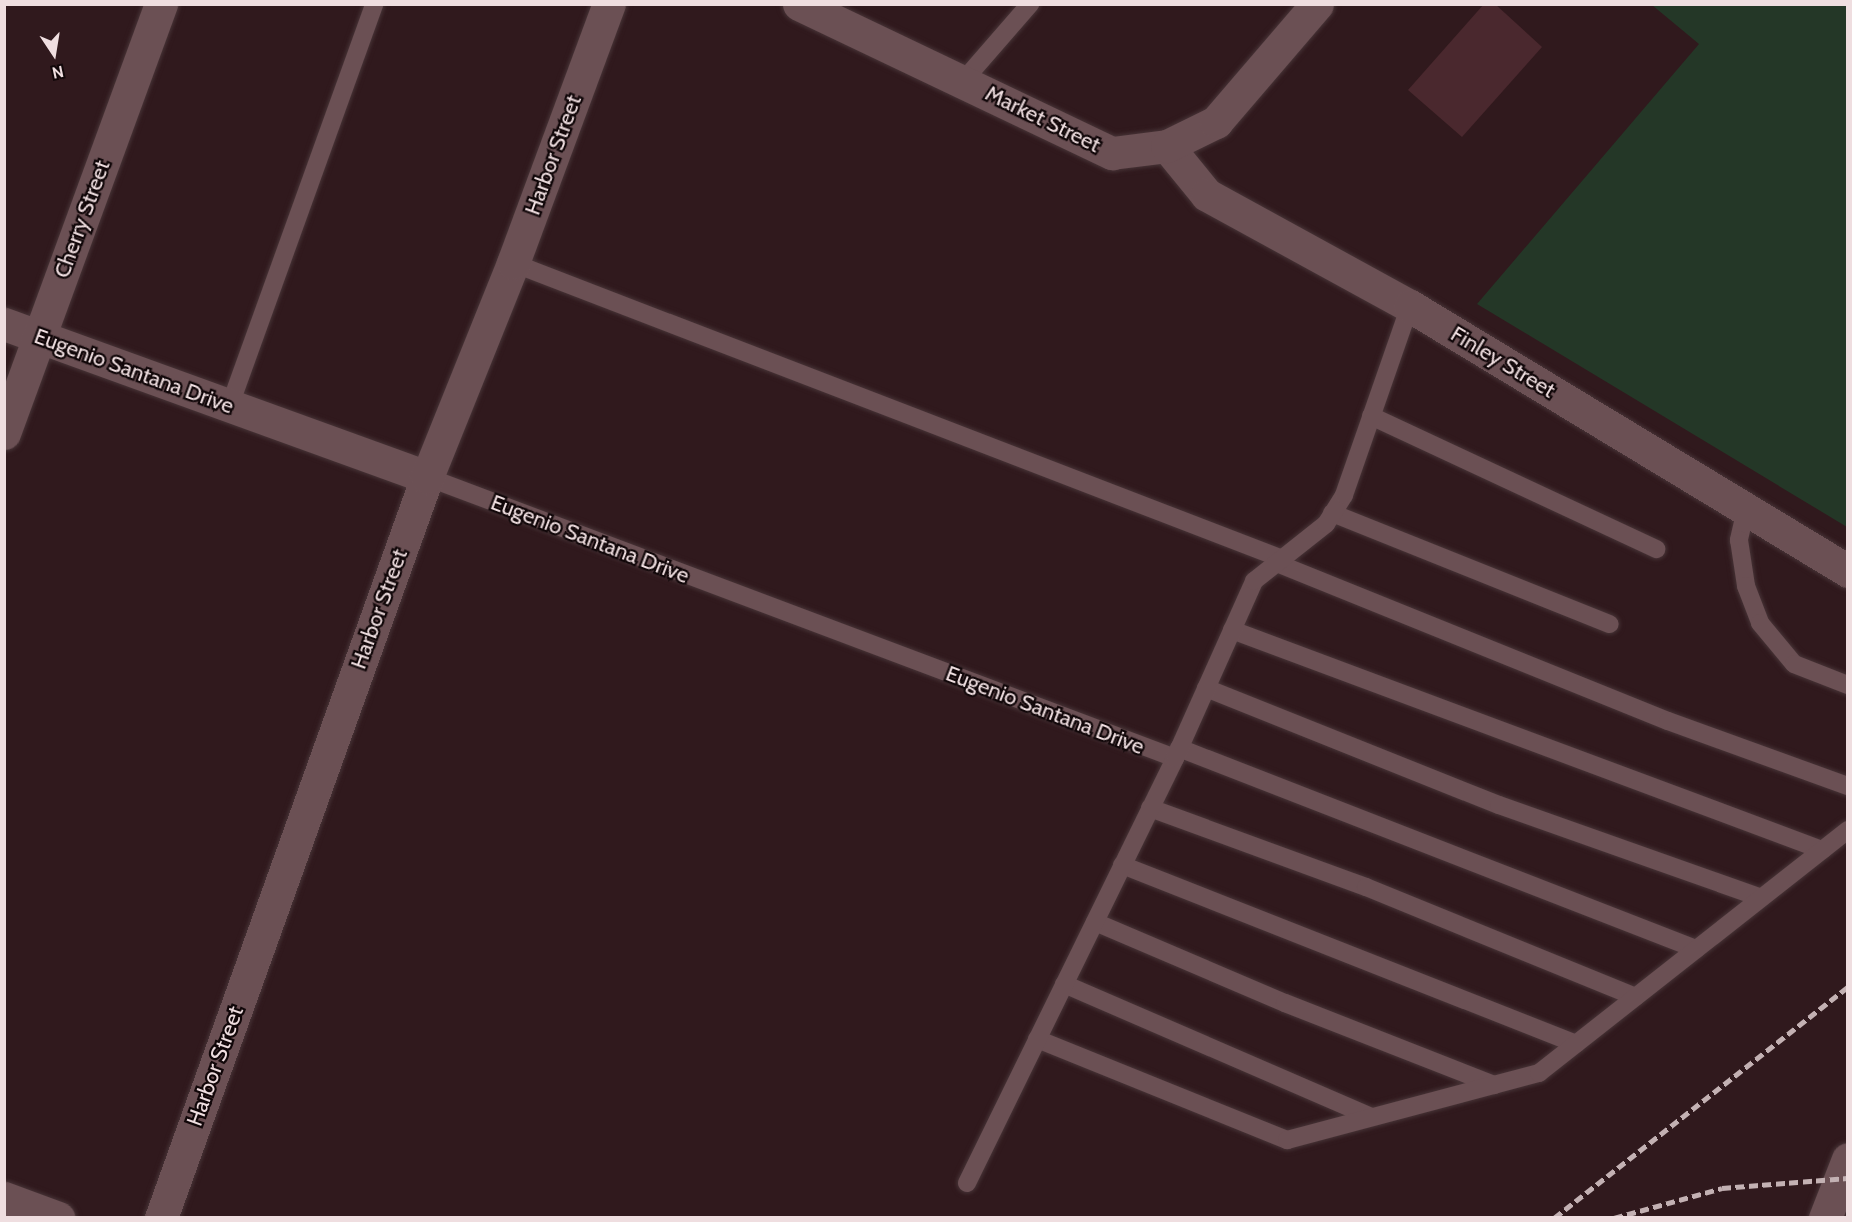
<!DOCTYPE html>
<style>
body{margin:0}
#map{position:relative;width:1852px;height:1222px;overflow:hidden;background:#30191d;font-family:Cabin,sans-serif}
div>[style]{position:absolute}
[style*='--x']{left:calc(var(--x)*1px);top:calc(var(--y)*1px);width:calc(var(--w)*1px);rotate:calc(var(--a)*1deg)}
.green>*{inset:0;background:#243727}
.building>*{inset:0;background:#4a282e}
.roads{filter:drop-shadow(0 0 2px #473437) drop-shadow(0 0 2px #473437)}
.service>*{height:18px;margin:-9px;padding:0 9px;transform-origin:9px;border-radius:9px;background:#6b5054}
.minor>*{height:33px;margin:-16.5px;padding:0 16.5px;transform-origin:16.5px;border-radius:16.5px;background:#6b5054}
.secondary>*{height:33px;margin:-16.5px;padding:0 16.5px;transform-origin:16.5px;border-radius:16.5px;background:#6b5054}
.rail>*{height:4.5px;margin-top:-2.25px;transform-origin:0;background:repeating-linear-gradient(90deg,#c3b1b3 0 9px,transparent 0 13.5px)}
span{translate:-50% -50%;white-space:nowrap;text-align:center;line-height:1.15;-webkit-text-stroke:4.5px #110709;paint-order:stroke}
.street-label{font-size:22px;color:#efdee0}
.frame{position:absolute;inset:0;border:6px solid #efdee0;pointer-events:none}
.north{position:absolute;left:24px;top:24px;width:60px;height:60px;-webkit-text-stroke:4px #110709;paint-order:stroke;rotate:168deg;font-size:16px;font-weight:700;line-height:24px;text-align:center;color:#efdee0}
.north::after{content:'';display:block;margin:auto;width:21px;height:27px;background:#efdee0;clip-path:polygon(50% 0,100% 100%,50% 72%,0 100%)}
</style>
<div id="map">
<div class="green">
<div style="clip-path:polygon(1652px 5px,1847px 5px,1847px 527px,1477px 304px,1699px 44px)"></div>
</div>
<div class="building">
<div style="clip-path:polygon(1484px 4px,1495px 4px,1542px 47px,1462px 137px,1408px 90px)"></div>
</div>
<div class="roads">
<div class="service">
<div style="--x:964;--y:80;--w:101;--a:-49"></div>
<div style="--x:513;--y:263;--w:827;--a:21.04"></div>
<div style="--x:230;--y:405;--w:426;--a:-70.2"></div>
<div style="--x:1371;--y:416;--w:315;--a:25"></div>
<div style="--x:427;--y:477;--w:799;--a:20.59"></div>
<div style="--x:1746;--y:509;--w:32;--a:103"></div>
<div style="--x:1739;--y:540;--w:47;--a:81.3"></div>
<div style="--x:1746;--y:586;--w:40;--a:69"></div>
<div style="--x:1760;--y:623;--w:53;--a:50.3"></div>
<div style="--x:1794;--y:664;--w:58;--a:21.3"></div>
<div style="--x:1332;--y:513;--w:299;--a:21.8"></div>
<div style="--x:1279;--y:564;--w:419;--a:22"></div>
<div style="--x:1668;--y:721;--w:191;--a:19.9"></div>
<div style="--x:1232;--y:630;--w:630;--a:20.45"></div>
<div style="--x:1206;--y:688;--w:315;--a:21.8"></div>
<div style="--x:1499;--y:805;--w:278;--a:19.5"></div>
<div style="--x:1179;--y:748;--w:555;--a:21.25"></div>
<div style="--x:1150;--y:808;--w:230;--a:20.1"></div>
<div style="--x:1366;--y:887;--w:291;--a:22.2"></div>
<div style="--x:1122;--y:865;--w:488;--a:21.5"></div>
<div style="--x:1095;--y:922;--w:207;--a:23.1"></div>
<div style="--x:1285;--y:1003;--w:225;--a:21.4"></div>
<div style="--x:1064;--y:984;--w:335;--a:23.4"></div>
<div style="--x:1037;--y:1039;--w:270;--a:22"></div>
<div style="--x:1287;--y:1140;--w:261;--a:-14.9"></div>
<div style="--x:1539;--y:1073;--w:393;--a:-38.2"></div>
<div style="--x:967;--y:1183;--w:473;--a:-63.9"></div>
<div style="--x:1175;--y:758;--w:194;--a:-65.9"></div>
<div style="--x:1254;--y:581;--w:92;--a:-38.4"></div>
<div style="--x:1326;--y:524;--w:34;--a:-58"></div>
<div style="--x:1344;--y:495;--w:200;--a:-70.8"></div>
</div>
<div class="minor">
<div style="--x:1167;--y:146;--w:63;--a:50.8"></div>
<div style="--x:1207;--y:195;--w:231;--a:28.7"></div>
<div style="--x:1410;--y:306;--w:512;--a:31.17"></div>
<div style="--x:4;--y:324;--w:450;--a:19.9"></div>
<div style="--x:4;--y:433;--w:457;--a:-69.9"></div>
<div style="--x:4;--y:1198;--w:58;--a:20.3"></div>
<div style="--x:161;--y:1218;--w:787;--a:-70.25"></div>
<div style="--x:427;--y:477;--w:231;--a:-68.1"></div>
<div style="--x:513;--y:263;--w:276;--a:-69.7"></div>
<div style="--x:1825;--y:1218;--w:63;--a:-68.7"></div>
</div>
<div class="secondary">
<div style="--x:799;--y:4;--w:347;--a:25.5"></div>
<div style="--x:1112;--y:153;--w:55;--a:-7.3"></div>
<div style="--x:1167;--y:146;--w:55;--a:-26.1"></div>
<div style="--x:1216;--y:122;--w:155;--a:-49.4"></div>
</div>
</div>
<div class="rail">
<div style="--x:1554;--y:1218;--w:374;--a:-38.2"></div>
<div style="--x:1614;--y:1218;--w:112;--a:-15.5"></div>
<div style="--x:1722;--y:1188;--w:126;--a:-4.5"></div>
</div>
<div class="street-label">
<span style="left:1043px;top:119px;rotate:26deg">Market Street</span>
<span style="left:553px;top:155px;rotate:-70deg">Harbor Street</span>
<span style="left:82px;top:219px;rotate:-70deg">Cherry Street</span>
<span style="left:1503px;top:362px;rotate:31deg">Finley Street</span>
<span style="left:134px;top:371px;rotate:20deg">Eugenio Santana Drive</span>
<span style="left:590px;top:539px;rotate:21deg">Eugenio Santana Drive</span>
<span style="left:379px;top:609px;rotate:-70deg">Harbor Street</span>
<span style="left:1045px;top:710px;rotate:21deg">Eugenio Santana Drive</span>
<span style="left:215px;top:1066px;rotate:-70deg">Harbor Street</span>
</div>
<div class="frame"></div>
<div class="north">N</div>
</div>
